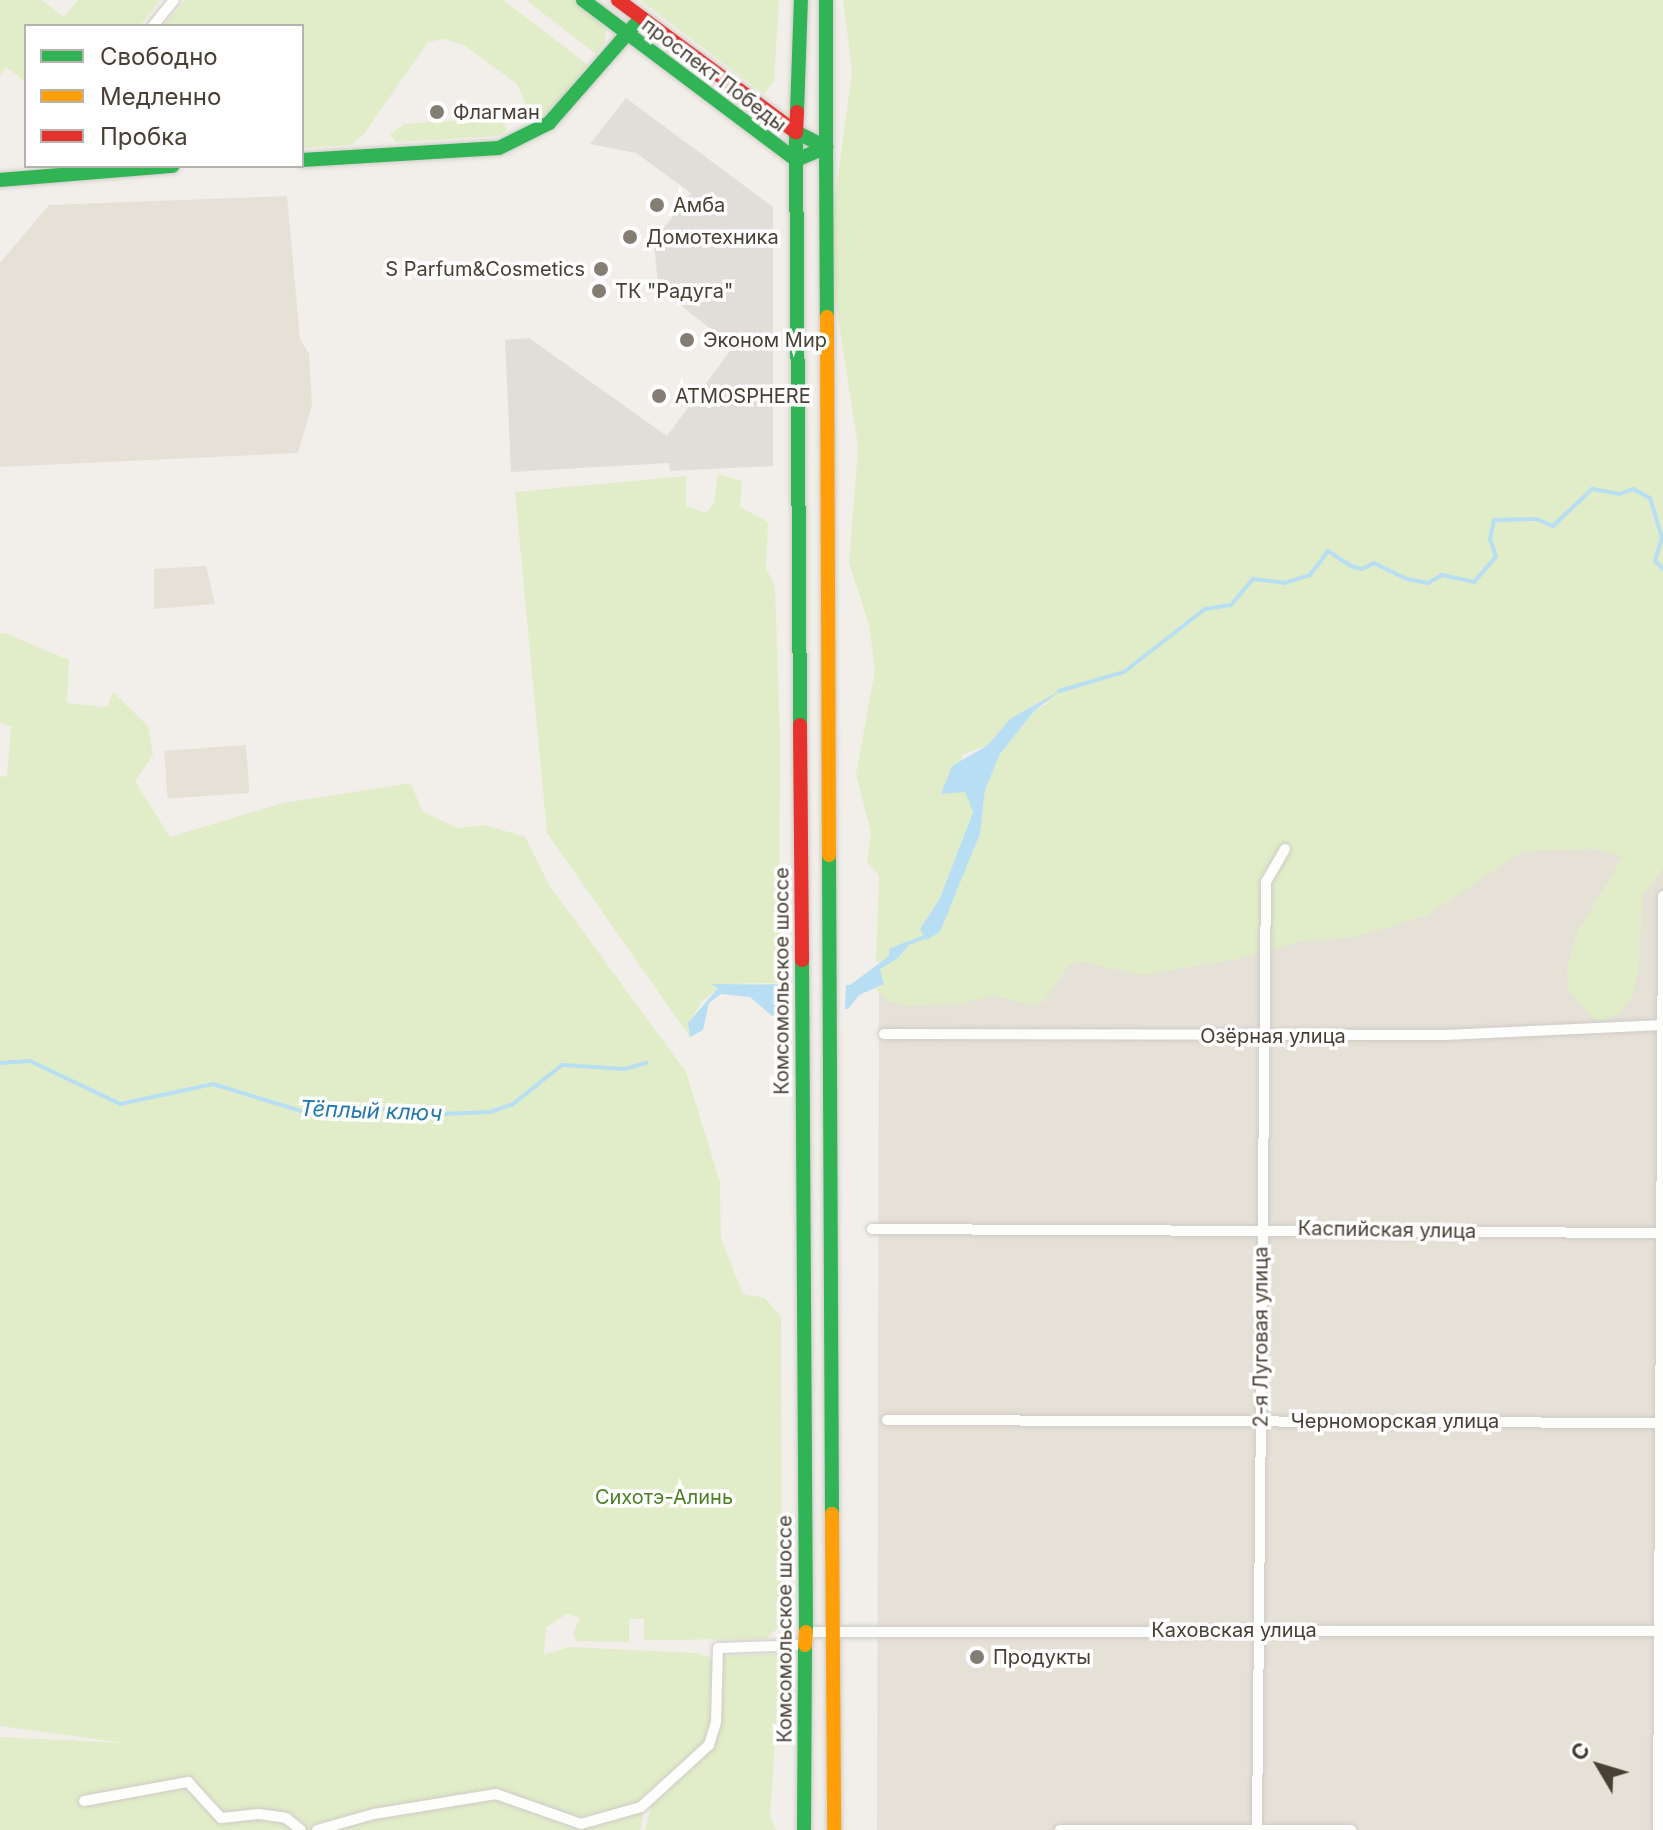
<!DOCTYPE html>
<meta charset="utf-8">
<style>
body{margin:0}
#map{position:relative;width:1663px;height:1830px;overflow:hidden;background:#f2efea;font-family:Inter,sans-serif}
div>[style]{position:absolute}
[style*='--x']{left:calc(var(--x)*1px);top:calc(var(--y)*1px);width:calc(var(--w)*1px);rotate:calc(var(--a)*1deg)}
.residential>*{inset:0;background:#e6e1d7;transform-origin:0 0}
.green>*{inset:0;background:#e1edc8}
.parking>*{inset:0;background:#e1deda}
.water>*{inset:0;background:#b7def2}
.pier>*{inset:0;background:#f2efea;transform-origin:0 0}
.stream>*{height:4px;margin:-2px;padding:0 2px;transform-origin:2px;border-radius:2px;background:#b7def2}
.roads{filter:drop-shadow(0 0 2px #cecbc6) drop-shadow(0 0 2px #cecbc6)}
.street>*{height:10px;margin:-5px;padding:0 5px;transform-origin:5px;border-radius:5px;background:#fdfdfc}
.fast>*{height:14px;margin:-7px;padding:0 7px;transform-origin:7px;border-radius:7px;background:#30b455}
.slow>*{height:14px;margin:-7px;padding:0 7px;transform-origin:7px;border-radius:7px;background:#ff9f0a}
.jam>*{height:14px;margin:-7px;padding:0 7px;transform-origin:7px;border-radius:7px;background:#e5322d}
.dots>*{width:22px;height:22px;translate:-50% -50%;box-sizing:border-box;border:4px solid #fff;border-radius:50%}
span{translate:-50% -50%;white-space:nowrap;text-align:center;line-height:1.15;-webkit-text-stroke:7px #fff;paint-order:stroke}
.street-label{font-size:20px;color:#494035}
.poi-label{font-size:20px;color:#494035}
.left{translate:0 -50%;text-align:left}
.right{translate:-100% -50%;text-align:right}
.park-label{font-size:20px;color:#4b8023}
.water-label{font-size:22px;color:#2379ad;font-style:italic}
.legend{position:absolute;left:24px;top:24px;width:280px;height:144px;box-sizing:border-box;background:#fff;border:2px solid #b6b3ae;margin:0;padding:10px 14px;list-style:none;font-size:24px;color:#494035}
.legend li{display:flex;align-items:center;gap:16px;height:40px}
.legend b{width:40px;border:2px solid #b6b3ae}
.north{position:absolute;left:1559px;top:1726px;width:80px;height:80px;-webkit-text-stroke:6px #fff;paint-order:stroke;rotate:308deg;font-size:22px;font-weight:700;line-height:32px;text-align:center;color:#494035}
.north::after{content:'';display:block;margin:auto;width:28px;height:36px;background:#494035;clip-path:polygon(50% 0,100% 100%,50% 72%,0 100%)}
</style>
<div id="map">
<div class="residential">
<div style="clip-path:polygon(287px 196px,300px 339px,309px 354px,312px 405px,298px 453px,0 467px,0 263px,49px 205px)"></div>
<div style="clip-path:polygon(206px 566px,215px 604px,154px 609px,154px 569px)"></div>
<div style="left:246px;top:745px;width:48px;height:82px;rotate:86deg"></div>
<div style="clip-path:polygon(1663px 758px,1663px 1830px,877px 1830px,879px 988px)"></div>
</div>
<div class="green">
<div style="clip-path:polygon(0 0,42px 0,64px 17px,78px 0,160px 0,140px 26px,26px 26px,26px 82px,6px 67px,0 75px)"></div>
<div style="clip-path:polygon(185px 0,503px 0,588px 65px,546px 115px,537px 116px,529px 113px,517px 84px,464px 45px,444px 39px,428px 42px,363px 135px,351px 145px,302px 148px,302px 26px,164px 26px)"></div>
<div style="clip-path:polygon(526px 0,576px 0,606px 29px,605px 42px,596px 54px)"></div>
<div style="clip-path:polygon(640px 0,779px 0,774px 81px,764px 94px)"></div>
<div style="clip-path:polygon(evenodd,843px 0,1663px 0,1663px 868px,1642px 897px,1639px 968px,1633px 994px,1620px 1013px,1605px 1021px,1593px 1018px,1569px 991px,1567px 969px,1577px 933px,1623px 856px,1595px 849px,1523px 851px,1426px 916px,1354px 937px,1303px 941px,1238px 959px,1141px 975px,1081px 961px,1069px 965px,1044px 1001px,1035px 1005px,993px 996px,958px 1004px,907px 1006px,888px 1001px,876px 989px,884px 984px,880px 969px,897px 959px,876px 962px,879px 875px,867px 863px,871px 833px,856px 774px,875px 670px,869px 625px,849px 563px,858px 447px,828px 251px,852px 71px,843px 0,1056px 698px,1034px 711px,1000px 754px,985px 790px,980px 834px,940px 932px,920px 929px,940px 898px,973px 811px,965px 792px,959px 791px,962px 755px,988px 745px,1010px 719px,1056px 698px)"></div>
<div style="clip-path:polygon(485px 118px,502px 121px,507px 130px,497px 136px,396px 142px,390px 135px,404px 124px)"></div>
<div style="clip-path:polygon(718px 474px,742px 481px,740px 507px,768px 522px,766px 568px,775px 587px,780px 737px,779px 983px,714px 984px,719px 988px,702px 1001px,689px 1023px,690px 1037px,547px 833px,515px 492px,686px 476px,686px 506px,706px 513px,714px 503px)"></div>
<div style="clip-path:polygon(5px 633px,69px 660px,67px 703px,107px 707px,113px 692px,148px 726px,153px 755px,135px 781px,170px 837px,283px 803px,411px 783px,422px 811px,457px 828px,485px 825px,525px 837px,549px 885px,686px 1072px,720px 1182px,721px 1239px,743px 1294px,765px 1298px,781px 1317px,782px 1624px,766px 1639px,644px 1640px,644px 1619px,629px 1619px,629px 1642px,577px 1641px,573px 1634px,580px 1618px,567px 1614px,546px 1627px,544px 1655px,569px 1647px,697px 1653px,715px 1659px,714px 1721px,707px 1744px,640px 1806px,573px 1818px,496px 1797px,586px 1828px,599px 1819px,644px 1809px,640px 1830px,0 1830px,0 1737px,124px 1743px,0 1726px,0 777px,7px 776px,11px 727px,0 722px,0 634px)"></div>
<div style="clip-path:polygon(781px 1654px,770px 1817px,777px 1830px,645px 1830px,653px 1802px,712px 1746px,724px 1656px)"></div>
</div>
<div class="parking">
<div style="clip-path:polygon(626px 98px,773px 207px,773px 466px,670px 471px,669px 463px,511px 472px,505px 340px,529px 338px,667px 436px,733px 347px,658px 287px,654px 241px,691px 193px,636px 153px,590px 144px)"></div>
</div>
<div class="water">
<div style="clip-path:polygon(1061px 690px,1034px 711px,1000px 754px,985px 790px,980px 834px,940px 932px,926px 940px,920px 929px,940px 898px,973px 812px,965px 792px,941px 794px,952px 766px,988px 745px,1010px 719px)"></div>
<div style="clip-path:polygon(906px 942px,910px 944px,897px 959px,880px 969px,884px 984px,859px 995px,848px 1009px,780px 1011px,772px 1016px,750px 997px,721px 994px,709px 1003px,703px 1030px,690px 1037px,688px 1023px,718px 988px,711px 984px,850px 985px,889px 956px,889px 949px)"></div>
</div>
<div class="pier">
<div style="left:783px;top:979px;width:63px;height:36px;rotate:2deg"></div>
</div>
<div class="stream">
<div style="--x:1059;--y:691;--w:68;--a:-16.3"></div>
<div style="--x:1124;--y:672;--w:103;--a:-37.9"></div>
<div style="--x:1205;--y:609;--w:26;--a:-9"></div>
<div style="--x:1231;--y:605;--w:34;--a:-50"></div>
<div style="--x:1253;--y:579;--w:31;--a:7"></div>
<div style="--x:1284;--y:583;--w:27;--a:-17"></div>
<div style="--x:1310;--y:575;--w:30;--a:-53"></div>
<div style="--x:1328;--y:551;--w:27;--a:33"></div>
<div style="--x:1351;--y:566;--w:11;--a:15"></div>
<div style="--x:1362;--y:569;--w:13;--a:-27"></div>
<div style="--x:1374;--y:563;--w:37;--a:26"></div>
<div style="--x:1407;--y:579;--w:21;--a:11"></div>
<div style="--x:1428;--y:583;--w:16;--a:-30"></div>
<div style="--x:1442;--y:575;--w:33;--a:12"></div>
<div style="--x:1474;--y:582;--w:33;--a:-49"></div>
<div style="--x:1496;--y:557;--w:19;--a:-108"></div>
<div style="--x:1490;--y:539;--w:19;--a:-78"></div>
<div style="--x:1494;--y:520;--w:42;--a:-1.4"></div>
<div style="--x:1536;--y:519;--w:18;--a:22"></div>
<div style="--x:1553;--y:526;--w:54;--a:-43.5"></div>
<div style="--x:1592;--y:489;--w:28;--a:10"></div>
<div style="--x:1620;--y:494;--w:14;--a:-21"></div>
<div style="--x:1633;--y:489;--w:19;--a:28"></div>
<div style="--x:1650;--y:498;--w:42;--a:73.3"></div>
<div style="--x:1662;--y:538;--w:24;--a:107"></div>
<div style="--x:1655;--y:561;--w:11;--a:45"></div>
<div style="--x:904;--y:945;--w:26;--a:-21"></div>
<div style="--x:0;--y:1063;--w:30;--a:-4"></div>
<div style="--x:30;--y:1061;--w:100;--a:25.5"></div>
<div style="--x:120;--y:1104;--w:95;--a:-12.1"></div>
<div style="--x:213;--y:1084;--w:95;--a:17.1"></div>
<div style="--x:304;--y:1112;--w:66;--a:-3.5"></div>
<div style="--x:370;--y:1108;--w:72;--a:4.8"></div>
<div style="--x:442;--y:1114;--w:48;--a:-2.4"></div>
<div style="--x:490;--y:1112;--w:24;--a:-19"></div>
<div style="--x:513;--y:1104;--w:63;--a:-38.5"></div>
<div style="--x:562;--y:1065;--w:63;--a:3.6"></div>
<div style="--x:625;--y:1069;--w:22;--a:-16"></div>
</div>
<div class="roads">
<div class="street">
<div style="--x:153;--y:26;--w:33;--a:-51"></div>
<div style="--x:884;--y:1034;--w:561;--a:0.1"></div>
<div style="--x:1445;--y:1035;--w:218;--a:-2.6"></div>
<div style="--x:872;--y:1229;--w:791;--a:0.29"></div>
<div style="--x:887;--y:1420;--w:776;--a:0.22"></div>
<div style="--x:806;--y:1632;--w:854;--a:-0.07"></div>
<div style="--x:84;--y:1801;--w:106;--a:-10.4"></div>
<div style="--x:188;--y:1782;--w:49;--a:47.5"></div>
<div style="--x:221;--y:1818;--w:38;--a:-6"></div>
<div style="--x:259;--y:1814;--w:27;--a:8"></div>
<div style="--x:286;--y:1818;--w:19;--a:39"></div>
<div style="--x:317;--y:1830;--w:59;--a:-15.7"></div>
<div style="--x:374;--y:1814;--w:124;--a:-9.3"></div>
<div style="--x:496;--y:1794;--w:90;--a:19.4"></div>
<div style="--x:581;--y:1824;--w:62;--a:-15.8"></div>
<div style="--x:641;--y:1807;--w:92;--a:-42.4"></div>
<div style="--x:709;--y:1745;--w:24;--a:-73"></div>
<div style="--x:716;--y:1722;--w:74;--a:-88.5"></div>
<div style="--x:718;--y:1648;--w:87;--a:-2"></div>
<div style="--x:1060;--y:1830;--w:291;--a:0"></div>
<div style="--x:1257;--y:1830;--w:948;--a:-89.46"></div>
<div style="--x:1266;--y:882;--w:38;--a:-60"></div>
<div style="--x:1658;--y:1830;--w:934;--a:-89.69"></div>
</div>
<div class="fast">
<div style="--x:583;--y:0;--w:266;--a:36.9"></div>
<div style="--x:796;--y:160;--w:33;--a:-23"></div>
<div style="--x:826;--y:147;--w:147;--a:-90"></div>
<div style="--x:797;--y:112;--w:112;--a:-88"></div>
<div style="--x:302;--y:160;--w:197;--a:-3.5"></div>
<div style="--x:499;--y:148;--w:56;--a:-26.6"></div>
<div style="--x:549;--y:123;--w:140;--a:-48.8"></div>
<div style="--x:0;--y:180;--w:173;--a:-4.7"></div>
<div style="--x:800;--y:725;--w:593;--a:-90.39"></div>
<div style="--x:796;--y:132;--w:34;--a:27"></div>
<div style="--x:826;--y:147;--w:170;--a:89.7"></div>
<div style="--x:829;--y:855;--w:659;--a:89.74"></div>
<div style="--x:802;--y:960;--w:672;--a:89.66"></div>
<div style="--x:804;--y:1830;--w:185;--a:-89.7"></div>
</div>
<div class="slow">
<div style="--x:827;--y:317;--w:538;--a:89.79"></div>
<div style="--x:832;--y:1514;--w:316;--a:89.6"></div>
<div style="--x:805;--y:1645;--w:13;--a:-86"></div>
</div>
<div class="jam">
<div style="--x:618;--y:0;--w:222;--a:36.6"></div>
<div style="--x:796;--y:132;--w:20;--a:-87"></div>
<div style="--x:800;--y:725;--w:235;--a:89.5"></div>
</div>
</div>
<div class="dots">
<div style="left:437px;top:112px;background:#847d74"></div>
<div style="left:657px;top:205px;background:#847d74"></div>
<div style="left:630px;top:237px;background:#847d74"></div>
<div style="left:601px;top:269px;background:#847d74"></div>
<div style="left:599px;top:291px;background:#847d74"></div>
<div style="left:687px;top:340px;background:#847d74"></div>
<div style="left:659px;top:396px;background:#847d74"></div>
<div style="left:977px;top:1657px;background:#847d74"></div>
</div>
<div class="street-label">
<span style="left:714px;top:75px;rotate:37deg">проспект Победы</span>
<span style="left:782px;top:981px;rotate:-90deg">Комсомольское шоссе</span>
<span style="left:1273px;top:1036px">Озёрная улица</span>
<span style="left:1387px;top:1230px;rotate:1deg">Каспийская улица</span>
<span style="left:1261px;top:1337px;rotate:-90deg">2-я Луговая улица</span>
<span style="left:1395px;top:1421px">Черноморская улица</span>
<span style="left:785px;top:1629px;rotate:-90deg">Комсомольское шоссе</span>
<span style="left:1234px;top:1630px">Каховская улица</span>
</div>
<div class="poi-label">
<span class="left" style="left:453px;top:112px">Флагман</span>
<span class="left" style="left:673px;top:205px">Амба</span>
<span class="left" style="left:646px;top:237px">Домотехника</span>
<span class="right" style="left:585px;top:269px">S Parfum&amp;Cosmetics</span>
<span class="left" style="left:615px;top:291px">ТК "Радуга"</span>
<span class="left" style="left:703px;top:340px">Эконом Мир</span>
<span class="left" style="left:675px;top:396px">ATMOSPHERE</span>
<span class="left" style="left:993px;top:1657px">Продукты</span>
</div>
<div class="park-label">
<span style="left:664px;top:1497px">Сихотэ-Алинь</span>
</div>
<div class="water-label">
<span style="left:371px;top:1111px;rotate:2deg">Тёплый ключ</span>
</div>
<ul class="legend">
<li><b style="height:10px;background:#30b455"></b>Свободно</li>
<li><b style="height:10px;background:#ff9f0a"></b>Медленно</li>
<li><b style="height:10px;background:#e5322d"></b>Пробка</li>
</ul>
<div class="north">С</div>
</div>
